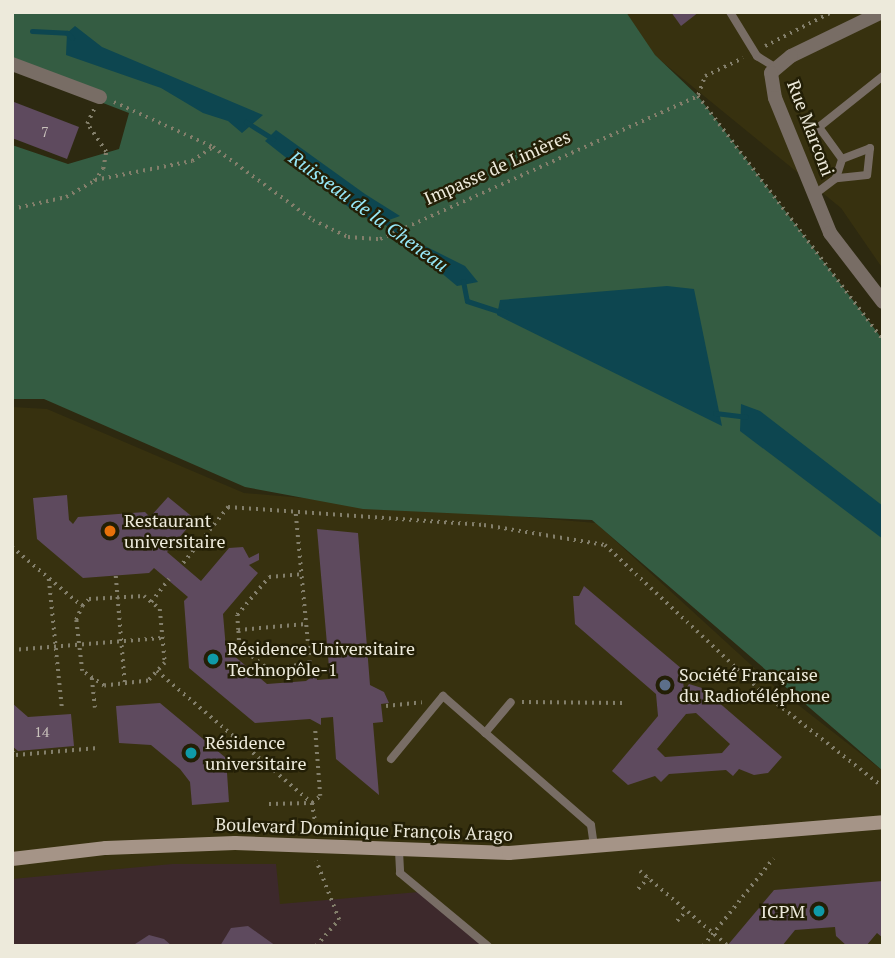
<!DOCTYPE html>
<meta charset="utf-8">
<style>
body{margin:0}
#map{position:relative;width:895px;height:958px;overflow:hidden;background:#2d2910;font-family:"PT Serif",serif}
div>[style]{position:absolute}
[style*='--x']{left:calc(var(--x)*1px);top:calc(var(--y)*1px);width:calc(var(--w)*1px);rotate:calc(var(--a)*1deg)}
.built>*{inset:0;background:#37310f}
.education>*{inset:0;background:#3d292c}
.green>*{inset:0;background:#345c42}
.water>*{inset:0;background:#0d4650}
.stream>*{height:5px;margin:-2.5px;padding:0 2.5px;transform-origin:2.5px;border-radius:2.5px;background:#0d4650}
.building>*{inset:0;background:#5e4a5e}
.path>*{height:3.5px;margin-top:-1.75px;transform-origin:0;background:repeating-linear-gradient(90deg,#837f6b 0 2px,transparent 0 7px)}
.lane>*{height:8px;margin:-4px;padding:0 4px;transform-origin:4px;border-radius:4px;background:#786d65}
.street>*{height:14px;margin:-7px;padding:0 7px;transform-origin:7px;border-radius:7px;background:#786d65}
.secondary>*{height:14px;margin:-7px;padding:0 7px;transform-origin:7px;border-radius:7px;background:#a59487}
.dots>*{width:19px;height:19px;translate:-50% -50%;box-sizing:border-box;border:4px solid #231f06;border-radius:50%}
span{translate:-50% -50%;white-space:nowrap;text-align:center;line-height:1.15;-webkit-text-stroke:5px #231f06;paint-order:stroke}
.number-label{font-size:14px;color:#c9c2bc}
.number-label span{-webkit-text-stroke-width:0}
.street-label{font-size:18px;color:#edeadb}
.poi-label{font-size:18px;color:#edeadb}
.left{translate:0 -50%;text-align:left}
.right{translate:-100% -50%;text-align:right}
.water-label{font-size:19px;color:#97e8f8;font-style:italic}
.frame{position:absolute;inset:0;border:14px solid #edeadb;pointer-events:none}
</style>
<div id="map">
<div class="built">
<div style="clip-path:polygon(625px 12px,883px 12px,883px 269px,841px 208px,655px 56px)"></div>
<div style="clip-path:polygon(12px 407px,47px 409px,244px 493px,596px 523px,774px 686px,883px 771px,883px 946px,12px 946px)"></div>
</div>
<div class="education">
<div style="clip-path:polygon(172px 864px,276px 864px,280px 904px,419px 892px,483px 946px,12px 946px,12px 879px)"></div>
</div>
<div class="green">
<div style="clip-path:polygon(12px 12px,626px 12px,655px 55px,698px 96px,883px 340px,883px 771px,592px 520px,363px 509px,245px 487px,44px 399px,12px 399px,12px 145px,68px 164px,119px 149px,129px 113px,12px 68px)"></div>
</div>
<div class="water">
<div style="clip-path:polygon(75px 26px,102px 47px,263px 115px,242px 133px,228px 121px,203px 113px,161px 88px,66px 55px,67px 33px)"></div>
<div style="clip-path:polygon(276px 130px,365px 194px,400px 216px,378px 224px,351px 209px,265px 141px)"></div>
<div style="clip-path:polygon(417px 242px,465px 266px,478px 282px,457px 286px,409px 246px)"></div>
<div style="clip-path:polygon(667px 286px,694px 289px,722px 426px,497px 315px,500px 300px)"></div>
<div style="clip-path:polygon(741px 404px,760px 411px,883px 506px,883px 539px,740px 431px)"></div>
</div>
<div class="stream">
<div style="--x:32;--y:31;--w:35;--a:3"></div>
<div style="--x:67;--y:33;--w:7;--a:45"></div>
<div style="--x:246;--y:122;--w:32;--a:32"></div>
<div style="--x:380;--y:217;--w:47;--a:39.8"></div>
<div style="--x:463;--y:281;--w:20;--a:79"></div>
<div style="--x:467;--y:301;--w:40;--a:18"></div>
<div style="--x:715;--y:413;--w:31;--a:7"></div>
</div>
<div class="building">
<div style="clip-path:polygon(671px 12px,699px 12px,681px 26px)"></div>
<div style="clip-path:polygon(14px 102px,79px 127px,67px 159px,12px 138px)"></div>
<div style="clip-path:polygon(67px 495px,69px 520px,73px 524px,78px 517px,145px 512px,150px 517px,168px 497px,195px 519px,167px 552px,201px 581px,229px 548px,243px 547px,249px 558px,259px 553px,259px 560px,249px 565px,258px 573px,223px 614px,226px 649px,267px 684px,306px 681px,317px 673px,317px 680px,330px 679px,317px 529px,358px 533px,370px 685px,384px 692px,389px 703px,381px 704px,383px 722px,373px 723px,379px 795px,336px 759px,333px 717px,321px 718px,321px 725px,310px 719px,255px 723px,189px 668px,184px 601px,188px 597px,154px 568px,149px 573px,83px 578px,37px 539px,33px 498px)"></div>
<div style="clip-path:polygon(evenodd,584px 586px,682px 669px,684px 691px,689px 684px,702px 688px,782px 757px,768px 773px,754px 775px,739px 769px,733px 776px,726px 770px,669px 774px,661px 782px,655px 776px,628px 785px,612px 771px,658px 716px,656px 694px,575px 624px,573px 596px,579px 596px,584px 586px,696px 713px,730px 744px,722px 753px,665px 757px,657px 749px,686px 714px,696px 713px)"></div>
<div style="clip-path:polygon(12px 703px,28px 717px,71px 714px,74px 746px,18px 751px,12px 746px)"></div>
<div style="clip-path:polygon(160px 703px,226px 758px,229px 802px,192px 805px,190px 782px,180px 769px,151px 745px,119px 743px,116px 706px)"></div>
<div style="clip-path:polygon(883px 881px,883px 938px,877px 933px,866px 946px,847px 946px,836px 936px,835px 927px,795px 930px,782px 946px,727px 946px,774px 890px)"></div>
<div style="clip-path:polygon(248px 926px,276px 946px,220px 946px,231px 928px)"></div>
<div style="clip-path:polygon(149px 935px,164px 939px,172px 946px,132px 946px)"></div>
</div>
<div class="path">
<div style="--x:765;--y:46;--w:75;--a:-26.9"></div>
<div style="--x:698;--y:95;--w:20;--a:-70"></div>
<div style="--x:705;--y:76;--w:42;--a:-25.3"></div>
<div style="--x:698;--y:96;--w:306;--a:52.8"></div>
<div style="--x:114;--y:102;--w:109;--a:24.4"></div>
<div style="--x:213;--y:147;--w:124;--a:36.1"></div>
<div style="--x:313;--y:220;--w:39;--a:26"></div>
<div style="--x:348;--y:237;--w:32;--a:4"></div>
<div style="--x:380;--y:239;--w:349;--a:-24.2"></div>
<div style="--x:95;--y:180;--w:99;--a:-11.1"></div>
<div style="--x:192;--y:161;--w:25;--a:-34"></div>
<div style="--x:12;--y:209;--w:55;--a:-12.5"></div>
<div style="--x:66;--y:197;--w:32;--a:-30"></div>
<div style="--x:94;--y:181;--w:15;--a:-53"></div>
<div style="--x:103;--y:169;--w:17;--a:-80"></div>
<div style="--x:106;--y:152;--w:34;--a:-124"></div>
<div style="--x:87;--y:124;--w:17;--a:-65"></div>
<div style="--x:296;--y:514;--w:150;--a:84.6"></div>
<div style="--x:310;--y:663;--w:41;--a:168.7"></div>
<div style="--x:270;--y:671;--w:39;--a:-142"></div>
<div style="--x:239;--y:647;--w:17;--a:-93"></div>
<div style="--x:238;--y:630;--w:68;--a:-5"></div>
<div style="--x:12;--y:547;--w:92;--a:40.1"></div>
<div style="--x:183;--y:563;--w:72;--a:-51.2"></div>
<div style="--x:228;--y:507;--w:257;--a:4"></div>
<div style="--x:484;--y:525;--w:123;--a:9.4"></div>
<div style="--x:605;--y:545;--w:214;--a:43.1"></div>
<div style="--x:761;--y:691;--w:155;--a:38.2"></div>
<div style="--x:116;--y:576;--w:107;--a:85.2"></div>
<div style="--x:49;--y:579;--w:130;--a:84.2"></div>
<div style="--x:144;--y:596;--w:21;--a:39"></div>
<div style="--x:160;--y:609;--w:54;--a:84.7"></div>
<div style="--x:165;--y:663;--w:25;--a:133"></div>
<div style="--x:148;--y:681;--w:44;--a:173.5"></div>
<div style="--x:104;--y:686;--w:27;--a:-146"></div>
<div style="--x:82;--y:671;--w:51;--a:-96.7"></div>
<div style="--x:76;--y:620;--w:15;--a:-67"></div>
<div style="--x:82;--y:606;--w:10;--a:-45"></div>
<div style="--x:89;--y:599;--w:55;--a:-3.1"></div>
<div style="--x:151;--y:602;--w:29;--a:-52"></div>
<div style="--x:238;--y:630;--w:15;--a:-94"></div>
<div style="--x:237;--y:615;--w:50;--a:-49.9"></div>
<div style="--x:269;--y:577;--w:33;--a:-5"></div>
<div style="--x:12;--y:650;--w:150;--a:-4.6"></div>
<div style="--x:157;--y:671;--w:204;--a:40.4"></div>
<div style="--x:92;--y:678;--w:30;--a:84"></div>
<div style="--x:522;--y:702;--w:103;--a:0.6"></div>
<div style="--x:386;--y:706;--w:36;--a:-6"></div>
<div style="--x:12;--y:752;--w:5;--a:37"></div>
<div style="--x:16;--y:755;--w:82;--a:-4.9"></div>
<div style="--x:312;--y:803;--w:29;--a:80"></div>
<div style="--x:312;--y:803;--w:11;--a:-41"></div>
<div style="--x:320;--y:796;--w:65;--a:-94.4"></div>
<div style="--x:269;--y:804;--w:41;--a:-1.4"></div>
<div style="--x:640;--y:871;--w:114;--a:40.4"></div>
<div style="--x:638;--y:889;--w:15;--a:-48"></div>
<div style="--x:677;--y:921;--w:13;--a:-48"></div>
<div style="--x:316;--y:946;--w:35;--a:-49"></div>
<div style="--x:339;--y:920;--w:63;--a:-111.3"></div>
<div style="--x:703;--y:946;--w:112;--a:-51.2"></div>
</div>
<div class="lane">
<div style="--x:730;--y:12;--w:52;--a:58.5"></div>
<div style="--x:757;--y:56;--w:22;--a:32"></div>
<div style="--x:842;--y:159;--w:39;--a:-126"></div>
<div style="--x:819;--y:127;--w:82;--a:-38.6"></div>
<div style="--x:815;--y:194;--w:26;--a:-37"></div>
<div style="--x:836;--y:178;--w:20;--a:-72"></div>
<div style="--x:842;--y:159;--w:30;--a:-21"></div>
<div style="--x:870;--y:148;--w:27;--a:96"></div>
<div style="--x:867;--y:175;--w:31;--a:174"></div>
<div style="--x:485;--y:733;--w:40;--a:-50"></div>
<div style="--x:391;--y:759;--w:82;--a:-50.5"></div>
<div style="--x:443;--y:696;--w:196;--a:41.1"></div>
<div style="--x:591;--y:825;--w:22;--a:82"></div>
<div style="--x:399;--y:851;--w:22;--a:87"></div>
<div style="--x:400;--y:873;--w:114;--a:39.7"></div>
</div>
<div class="street">
<div style="--x:882;--y:12;--w:101;--a:154.2"></div>
<div style="--x:791;--y:56;--w:26;--a:140"></div>
<div style="--x:771;--y:73;--w:25;--a:81"></div>
<div style="--x:775;--y:98;--w:146;--a:67.8"></div>
<div style="--x:830;--y:233;--w:87;--a:52.5"></div>
<div style="--x:12;--y:64;--w:94;--a:20.6"></div>
</div>
<div class="secondary">
<div style="--x:12;--y:859;--w:95;--a:-6.7"></div>
<div style="--x:106;--y:848;--w:129;--a:-2.2"></div>
<div style="--x:235;--y:843;--w:274;--a:2.1"></div>
<div style="--x:509;--y:853;--w:375;--a:-4.7"></div>
</div>
<div class="dots">
<div style="left:110px;top:531px;background:#e8710a"></div>
<div style="left:213px;top:659px;background:#0f9aa8"></div>
<div style="left:665px;top:685px;background:#5c6f8a"></div>
<div style="left:191px;top:753px;background:#0f9aa8"></div>
<div style="left:819px;top:911px;background:#0f9aa8"></div>
</div>
<div class="number-label">
<span style="left:45px;top:132px">7</span>
<span style="left:42px;top:732px">14</span>
</div>
<div class="street-label">
<span style="left:811px;top:128px;rotate:69deg">Rue Marconi</span>
<span style="left:497px;top:167px;rotate:-24deg">Impasse de Linières</span>
<span style="left:364px;top:829px;rotate:2deg">Boulevard Dominique François Arago</span>
</div>
<div class="poi-label">
<span class="left" style="left:124px;top:531px">Restaurant<br>universitaire</span>
<span class="left" style="left:227px;top:659px">Résidence Universitaire<br>Technopôle-1</span>
<span class="left" style="left:679px;top:685px">Société Française<br>du Radiotéléphone</span>
<span class="left" style="left:205px;top:753px">Résidence<br>universitaire</span>
<span class="right" style="left:805px;top:911px">ICPM</span>
</div>
<div class="water-label">
<span style="left:369px;top:211px;rotate:36deg">Ruisseau de la Cheneau</span>
</div>
<div class="frame"></div>
</div>
